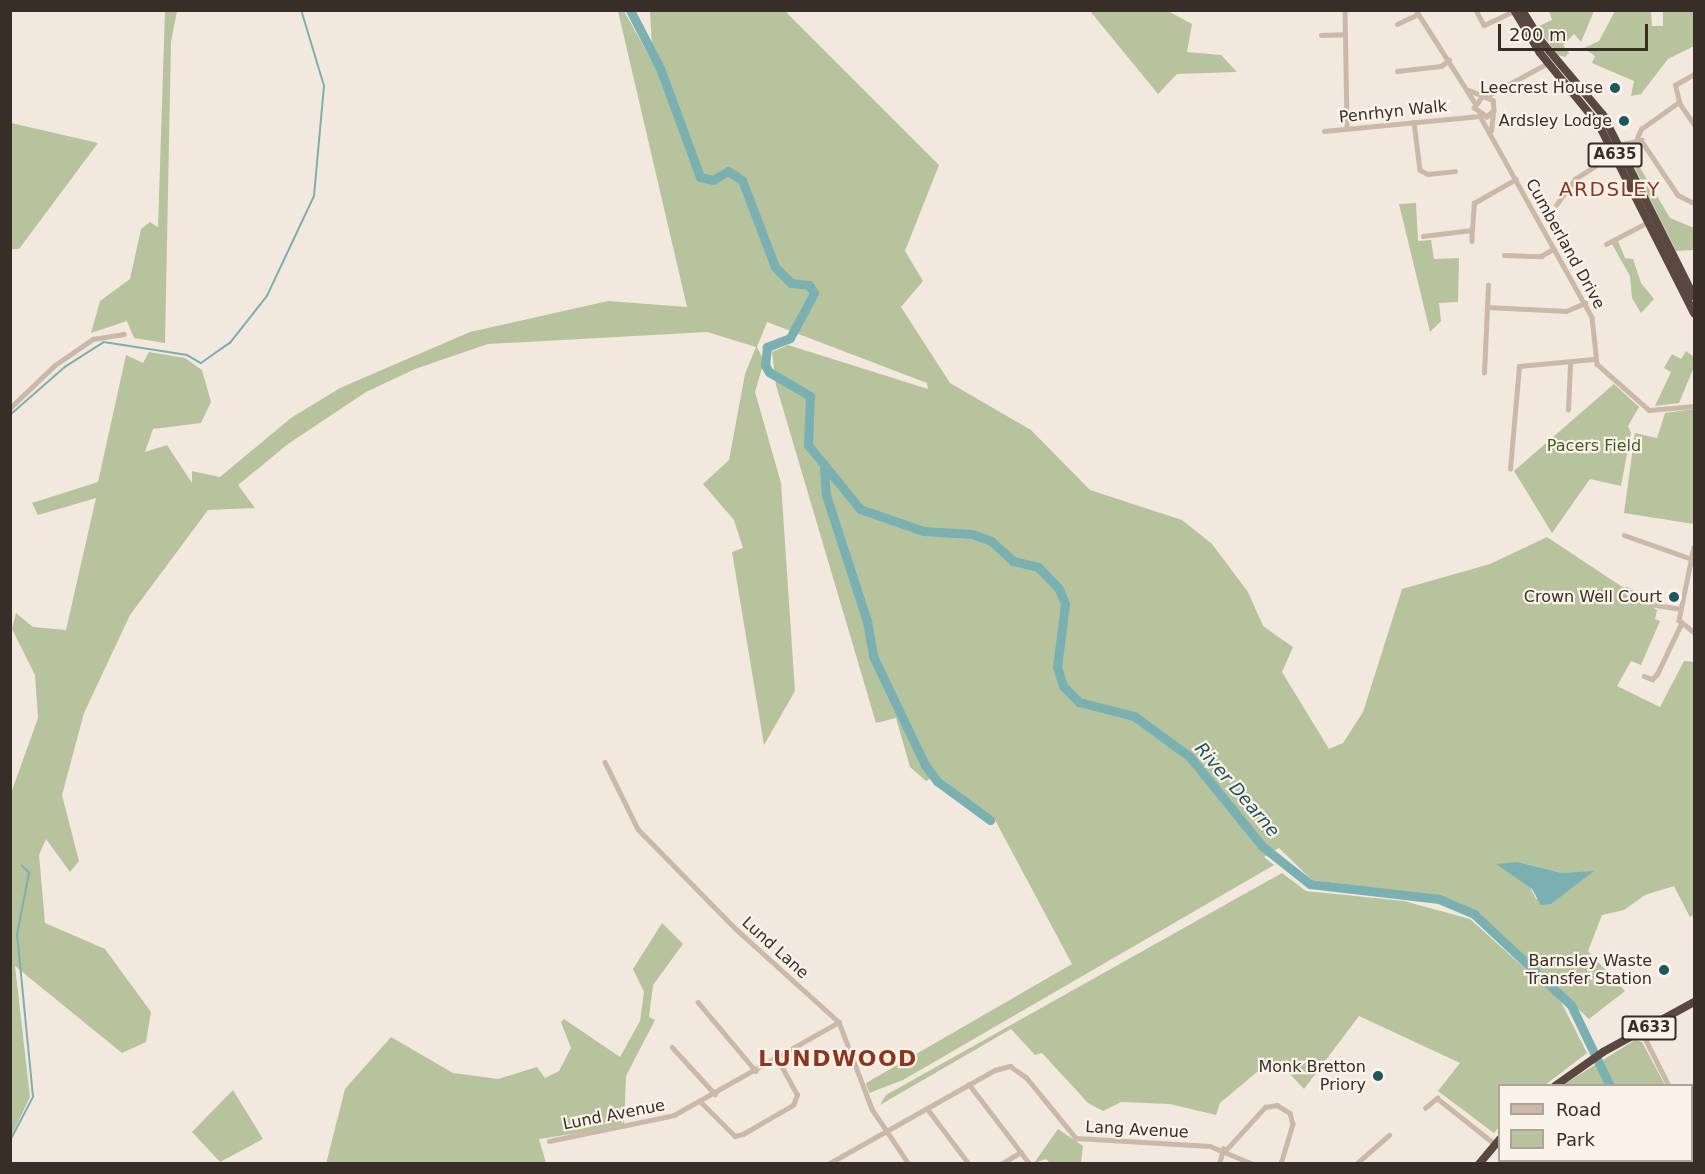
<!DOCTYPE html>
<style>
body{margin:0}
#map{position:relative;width:1705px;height:1174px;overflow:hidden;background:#f3e8dd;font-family:"DejaVu Sans",sans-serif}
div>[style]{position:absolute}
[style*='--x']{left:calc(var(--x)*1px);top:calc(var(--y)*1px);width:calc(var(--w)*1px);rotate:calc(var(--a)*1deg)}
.green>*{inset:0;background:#b7c39c}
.water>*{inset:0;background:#7ab0b2}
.stream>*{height:1.5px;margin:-0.75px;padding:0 0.75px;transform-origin:0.75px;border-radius:0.75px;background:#7ab0b2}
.river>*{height:9px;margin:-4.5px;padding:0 4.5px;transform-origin:4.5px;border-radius:4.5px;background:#7ab0b2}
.street>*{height:4.5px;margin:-2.25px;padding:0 2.25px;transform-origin:2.25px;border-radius:2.25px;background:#ccb8a8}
.highway>*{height:8px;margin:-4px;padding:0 4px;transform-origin:4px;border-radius:4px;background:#5a473f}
.dots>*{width:16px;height:16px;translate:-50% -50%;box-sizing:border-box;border:3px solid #fbf2ea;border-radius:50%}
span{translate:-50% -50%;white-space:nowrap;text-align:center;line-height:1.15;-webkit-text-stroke:4.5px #fbf2ea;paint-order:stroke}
.shield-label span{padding:2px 4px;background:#fbf2ea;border:2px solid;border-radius:4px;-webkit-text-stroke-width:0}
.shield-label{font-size:15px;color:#392d28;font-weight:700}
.poi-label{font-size:16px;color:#392d28}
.right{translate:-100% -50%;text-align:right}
.street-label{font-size:16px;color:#392d28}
.park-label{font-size:16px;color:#48582b}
.water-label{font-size:18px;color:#1c595c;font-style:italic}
.quarter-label{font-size:20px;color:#8b361e;letter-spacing:1.5px}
.district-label{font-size:22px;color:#8b361e;font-weight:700;letter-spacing:1.5px}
.frame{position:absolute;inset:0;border:12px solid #392d28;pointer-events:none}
.legend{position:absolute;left:1498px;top:1084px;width:195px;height:78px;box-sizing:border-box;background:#fbf2ea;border:2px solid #ada39c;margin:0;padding:8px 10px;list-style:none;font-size:18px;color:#392d28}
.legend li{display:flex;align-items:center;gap:12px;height:30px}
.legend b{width:30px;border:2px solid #ada39c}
.scale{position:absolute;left:1498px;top:24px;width:150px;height:27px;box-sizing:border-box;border:3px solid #392d28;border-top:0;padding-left:8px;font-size:18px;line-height:21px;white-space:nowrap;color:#392d28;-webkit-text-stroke:4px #fbf2ea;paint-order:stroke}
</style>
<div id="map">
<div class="green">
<div style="clip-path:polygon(165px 11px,177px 11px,171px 42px,165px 343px,134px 338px,127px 321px,91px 333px,100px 301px,130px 279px,141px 229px,150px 222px,158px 227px)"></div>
<div style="clip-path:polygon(evenodd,618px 11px,624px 11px,653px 63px,650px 12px,785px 11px,939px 165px,905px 251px,923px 281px,901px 307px,950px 383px,1031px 430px,1090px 490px,1182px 520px,1212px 544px,1248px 592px,1263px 626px,1293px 647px,1282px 672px,1329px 749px,1343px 743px,1363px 712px,1402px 589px,1490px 564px,1547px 537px,1657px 610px,1655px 619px,1660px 621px,1641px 665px,1631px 661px,1617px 686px,1660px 707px,1684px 661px,1694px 662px,1694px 915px,1690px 917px,1674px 886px,1645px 895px,1624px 910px,1602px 915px,1588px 951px,1625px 991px,1589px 1019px,1474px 914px,1439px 896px,1312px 880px,1279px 848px,1264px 857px,1274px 865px,903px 1080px,869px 1093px,866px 1083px,1072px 964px,995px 820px,937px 775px,926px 781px,910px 767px,896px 718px,876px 723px,776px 385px,772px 352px,788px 345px,928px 389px,927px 383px,767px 322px,757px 347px,764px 361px,755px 392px,781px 483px,795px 691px,764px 745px,732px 552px,743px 548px,734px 520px,703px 484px,729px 460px,745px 374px,756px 347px,707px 332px,488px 344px,415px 369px,366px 392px,288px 444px,238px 485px,255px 508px,208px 510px,130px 615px,84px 713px,62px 795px,79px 861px,70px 872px,46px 839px,39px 855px,45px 923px,105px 949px,151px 1012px,146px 1042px,122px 1053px,15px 966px,30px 1097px,11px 1137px,10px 796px,38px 718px,35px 675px,12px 629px,16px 613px,33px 627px,66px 630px,96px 498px,38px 515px,32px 503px,98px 482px,126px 355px,143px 363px,149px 352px,185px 358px,202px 370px,211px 402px,201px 423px,153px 429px,145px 452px,167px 445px,192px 483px,192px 471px,220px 477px,291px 418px,340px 388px,470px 332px,608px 301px,687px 307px,618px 11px,1518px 862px,1562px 873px,1593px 872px,1536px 899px,1518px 862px)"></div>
<div style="clip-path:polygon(1090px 11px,1168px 11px,1192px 24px,1187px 52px,1221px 55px,1237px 72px,1177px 74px,1158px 94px)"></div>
<div style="clip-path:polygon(1549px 11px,1594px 11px,1581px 42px,1574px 34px,1563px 45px,1569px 53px,1565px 57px,1558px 55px,1537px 27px,1552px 20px)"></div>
<div style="clip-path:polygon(1615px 11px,1655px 11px,1651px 12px,1652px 26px,1663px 26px,1663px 11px,1694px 11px,1694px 46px,1668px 59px,1641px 94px,1631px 96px,1634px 81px,1592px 63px,1595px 56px,1584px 48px,1599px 41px)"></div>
<div style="clip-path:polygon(11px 123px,98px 143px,19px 249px,11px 249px)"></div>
<div style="clip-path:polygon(1639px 166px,1670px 218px,1694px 228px,1694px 250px,1676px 251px,1635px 168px)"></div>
<div style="clip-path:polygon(1416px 203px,1418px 241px,1431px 240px,1434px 259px,1459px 258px,1458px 302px,1439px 303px,1441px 321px,1430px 332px,1399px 204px)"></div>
<div style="clip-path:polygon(1618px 241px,1625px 258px,1633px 259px,1641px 283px,1654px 299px,1641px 313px,1632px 298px,1630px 276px,1612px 244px)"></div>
<div style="clip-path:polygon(1686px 351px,1694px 357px,1694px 367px,1679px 403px,1655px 406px,1671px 372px,1664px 368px,1672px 354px,1681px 359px)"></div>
<div style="clip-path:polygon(1614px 384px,1639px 407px,1628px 426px,1631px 433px,1621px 486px,1590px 479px,1552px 533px,1514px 471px)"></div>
<div style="clip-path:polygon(1694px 409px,1694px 524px,1624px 513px,1635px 433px,1657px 438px,1665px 413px)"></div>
<div style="clip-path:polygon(1282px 873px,1306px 891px,1404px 901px,1470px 919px,1560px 1000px,1587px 1053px,1545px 1085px,1500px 1086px,1499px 1127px,1494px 1133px,1438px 1091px,1460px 1063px,1359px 1016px,1304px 1089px,1289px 1073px,1257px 1072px,1220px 1103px,1216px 1115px,1170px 1104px,1121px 1102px,1103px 1111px,1088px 1103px,1042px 1053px,1035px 1055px,1011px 1029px,880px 1105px,886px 1095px)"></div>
<div style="clip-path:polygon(662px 923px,683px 944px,653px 985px,649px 1017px,655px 1020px,626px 1076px,624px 1126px,539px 1139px,546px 1163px,326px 1164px,345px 1089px,391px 1037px,453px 1073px,498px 1079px,537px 1067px,545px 1078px,559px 1071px,571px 1048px,561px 1022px,564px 1019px,620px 1057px,640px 1021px,644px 992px,633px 969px)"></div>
<div style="clip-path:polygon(1635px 1040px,1642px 1042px,1665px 1085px,1614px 1085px,1603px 1070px,1601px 1061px)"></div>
<div style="clip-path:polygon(1596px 1064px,1606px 1085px,1562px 1086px)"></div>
<div style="clip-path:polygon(233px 1090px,263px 1139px,220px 1162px,192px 1132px)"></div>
<div style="clip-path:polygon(1058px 1129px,1083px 1146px,1081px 1163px,1050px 1163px,1046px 1159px,1034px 1163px)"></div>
</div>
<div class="water">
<div style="clip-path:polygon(1518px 862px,1562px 873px,1594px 871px,1551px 904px,1541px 905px,1532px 889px,1496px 864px)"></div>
</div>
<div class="stream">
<div style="--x:10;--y:415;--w:73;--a:-41.1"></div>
<div style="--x:65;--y:367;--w:46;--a:-32.7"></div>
<div style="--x:104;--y:342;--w:84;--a:8.9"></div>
<div style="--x:187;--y:355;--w:16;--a:30"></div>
<div style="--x:201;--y:363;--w:35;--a:-35"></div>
<div style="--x:230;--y:343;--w:60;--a:-51.8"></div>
<div style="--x:267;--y:296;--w:110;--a:-64.8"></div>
<div style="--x:314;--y:196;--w:110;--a:-84.8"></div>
<div style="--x:324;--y:86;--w:79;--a:-106.8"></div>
<div style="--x:10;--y:1141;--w:50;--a:-62.4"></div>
<div style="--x:33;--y:1097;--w:163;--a:-95.6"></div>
<div style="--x:17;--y:935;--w:63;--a:-79"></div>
<div style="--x:29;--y:873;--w:10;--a:-135"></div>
</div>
<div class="river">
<div style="--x:630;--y:10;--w:65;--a:62.7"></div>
<div style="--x:660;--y:68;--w:116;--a:69.8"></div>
<div style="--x:700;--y:177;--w:13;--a:13"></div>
<div style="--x:713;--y:180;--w:17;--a:-31"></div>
<div style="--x:728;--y:171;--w:17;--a:33"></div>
<div style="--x:742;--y:180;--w:93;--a:69.2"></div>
<div style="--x:775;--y:267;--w:23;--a:45"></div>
<div style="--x:791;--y:283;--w:18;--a:6"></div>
<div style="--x:809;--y:285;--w:9;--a:58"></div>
<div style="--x:814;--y:293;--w:51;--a:118.1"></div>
<div style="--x:790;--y:338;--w:25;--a:159"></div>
<div style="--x:767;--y:347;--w:18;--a:96"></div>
<div style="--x:765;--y:365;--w:8;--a:60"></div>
<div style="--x:769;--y:372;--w:48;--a:30.3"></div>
<div style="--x:810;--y:396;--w:49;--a:92.3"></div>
<div style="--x:808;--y:445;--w:82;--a:50.9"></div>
<div style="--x:860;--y:509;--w:67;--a:19.2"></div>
<div style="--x:923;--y:531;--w:49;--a:3.5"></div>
<div style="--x:972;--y:534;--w:20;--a:20"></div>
<div style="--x:991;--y:541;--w:30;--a:42"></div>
<div style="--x:1013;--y:561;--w:26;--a:13"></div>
<div style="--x:1038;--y:567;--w:30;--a:46"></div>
<div style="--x:1059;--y:589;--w:16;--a:68"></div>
<div style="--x:1065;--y:604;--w:64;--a:97.2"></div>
<div style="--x:1057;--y:667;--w:20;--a:72"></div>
<div style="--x:1063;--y:686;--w:23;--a:45"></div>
<div style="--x:1079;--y:702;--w:57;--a:14.3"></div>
<div style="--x:1134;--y:716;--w:69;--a:36.2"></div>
<div style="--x:1190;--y:757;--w:114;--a:51"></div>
<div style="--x:1262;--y:846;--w:61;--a:38.4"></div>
<div style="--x:1310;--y:884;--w:130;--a:6.6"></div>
<div style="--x:1439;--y:899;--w:38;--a:23"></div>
<div style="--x:1474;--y:914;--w:133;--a:43.2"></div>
<div style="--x:1571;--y:1005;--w:90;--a:64.3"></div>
<div style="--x:824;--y:468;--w:27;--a:86"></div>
<div style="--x:826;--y:495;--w:133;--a:72"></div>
<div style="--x:867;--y:621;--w:36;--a:80"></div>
<div style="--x:873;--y:656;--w:121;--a:64.5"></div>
<div style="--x:925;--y:765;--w:20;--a:53"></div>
<div style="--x:937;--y:781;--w:66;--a:36.3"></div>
<div style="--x:1631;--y:1164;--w:4;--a:-90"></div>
</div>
<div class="street">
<div style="--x:1345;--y:10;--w:118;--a:89"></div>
<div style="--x:1416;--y:10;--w:110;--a:57.6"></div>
<div style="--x:1476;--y:10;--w:17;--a:62"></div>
<div style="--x:1484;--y:25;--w:33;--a:-25"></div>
<div style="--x:1397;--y:24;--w:23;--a:-25"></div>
<div style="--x:1321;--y:35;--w:24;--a:-2"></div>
<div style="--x:1397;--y:71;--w:44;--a:-6.5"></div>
<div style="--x:1441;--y:66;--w:10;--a:-37"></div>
<div style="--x:1469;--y:90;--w:26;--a:23"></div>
<div style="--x:1493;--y:100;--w:10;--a:84"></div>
<div style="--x:1494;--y:110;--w:10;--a:135"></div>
<div style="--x:1487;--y:117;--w:16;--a:-145"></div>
<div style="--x:1474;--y:108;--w:14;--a:-56"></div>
<div style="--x:1487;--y:96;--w:69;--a:-28.4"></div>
<div style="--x:1679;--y:102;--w:27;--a:56"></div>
<div style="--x:1480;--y:116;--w:230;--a:60.9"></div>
<div style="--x:1592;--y:317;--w:47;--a:83.9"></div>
<div style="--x:1597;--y:364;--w:69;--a:41.5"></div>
<div style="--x:1649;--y:410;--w:45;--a:-5.1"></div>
<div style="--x:1414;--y:122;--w:48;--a:82.9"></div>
<div style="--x:1420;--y:170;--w:9;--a:27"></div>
<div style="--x:1428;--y:174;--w:27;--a:-6"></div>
<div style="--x:1324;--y:131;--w:156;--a:-5.5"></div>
<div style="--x:1491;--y:131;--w:18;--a:-84"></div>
<div style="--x:1637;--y:138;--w:10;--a:-66"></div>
<div style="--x:1641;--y:129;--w:47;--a:-35.4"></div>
<div style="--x:1679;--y:102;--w:17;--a:-103"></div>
<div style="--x:1675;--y:85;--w:22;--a:-30"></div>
<div style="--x:1619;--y:145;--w:23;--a:-13"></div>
<div style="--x:1641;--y:140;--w:66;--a:56.1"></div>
<div style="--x:1678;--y:195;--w:18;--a:27"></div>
<div style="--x:1556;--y:205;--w:32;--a:-54"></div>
<div style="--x:1575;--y:179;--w:46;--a:-32.7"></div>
<div style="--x:1472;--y:230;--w:11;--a:90"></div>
<div style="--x:1423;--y:236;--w:49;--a:-7"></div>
<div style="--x:1472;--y:230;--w:27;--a:-86"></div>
<div style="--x:1474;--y:203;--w:48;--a:-29.7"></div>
<div style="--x:1606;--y:244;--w:47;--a:-27.6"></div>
<div style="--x:1504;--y:255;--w:37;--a:2"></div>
<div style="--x:1541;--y:256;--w:14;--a:-30"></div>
<div style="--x:1488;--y:307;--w:78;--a:2.9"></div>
<div style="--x:1566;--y:311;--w:21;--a:-23"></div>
<div style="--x:1484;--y:373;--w:88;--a:-87.4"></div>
<div style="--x:10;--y:408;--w:62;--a:-43.7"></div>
<div style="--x:55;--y:365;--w:46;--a:-34.4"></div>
<div style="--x:93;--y:339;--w:31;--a:-9"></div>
<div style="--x:1568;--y:410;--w:46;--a:-87.5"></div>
<div style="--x:1510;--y:469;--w:103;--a:-85"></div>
<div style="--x:1519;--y:366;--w:75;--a:-5.3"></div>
<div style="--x:1624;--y:535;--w:72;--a:19.4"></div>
<div style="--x:1694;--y:547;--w:75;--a:101.6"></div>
<div style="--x:1679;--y:620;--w:19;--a:39"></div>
<div style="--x:1626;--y:589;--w:28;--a:32"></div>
<div style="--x:1650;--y:604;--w:31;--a:9"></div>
<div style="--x:1644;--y:676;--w:9;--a:21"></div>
<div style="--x:1652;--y:679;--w:7;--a:-45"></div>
<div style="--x:1657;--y:674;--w:55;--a:-64.4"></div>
<div style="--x:605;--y:762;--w:75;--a:63.8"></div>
<div style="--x:638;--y:829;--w:140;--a:45.6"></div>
<div style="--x:736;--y:929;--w:139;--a:42.1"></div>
<div style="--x:839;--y:1022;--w:93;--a:69.2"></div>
<div style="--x:872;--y:1109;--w:66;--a:56.1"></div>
<div style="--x:698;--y:1002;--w:90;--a:50"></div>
<div style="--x:1642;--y:1032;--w:60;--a:63.4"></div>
<div style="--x:672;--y:1047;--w:64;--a:47.5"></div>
<div style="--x:969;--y:1084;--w:101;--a:52.7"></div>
<div style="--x:701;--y:1102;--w:48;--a:45"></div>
<div style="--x:735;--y:1136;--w:8;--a:-14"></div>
<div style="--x:743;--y:1134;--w:58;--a:-30.1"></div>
<div style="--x:793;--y:1105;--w:11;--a:-68"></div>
<div style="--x:797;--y:1095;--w:43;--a:-118.9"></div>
<div style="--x:927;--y:1108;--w:70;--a:53.1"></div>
<div style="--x:1425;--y:1108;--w:16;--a:-40"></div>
<div style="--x:1437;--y:1098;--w:74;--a:38.4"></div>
<div style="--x:1692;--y:1130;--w:5;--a:68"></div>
<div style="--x:549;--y:1141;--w:128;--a:-11.7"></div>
<div style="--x:674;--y:1115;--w:189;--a:-29.4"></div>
<div style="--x:1226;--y:1150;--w:58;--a:-47.8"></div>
<div style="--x:1265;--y:1107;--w:12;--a:-9"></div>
<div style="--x:1277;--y:1105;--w:15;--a:32"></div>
<div style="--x:1290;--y:1113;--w:11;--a:75"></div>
<div style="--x:1293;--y:1124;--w:42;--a:106.7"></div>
<div style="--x:828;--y:1164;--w:192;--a:-29.4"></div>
<div style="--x:995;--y:1070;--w:16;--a:-15"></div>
<div style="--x:1010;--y:1066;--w:19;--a:35"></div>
<div style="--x:1026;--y:1077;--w:79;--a:50.7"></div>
<div style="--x:1076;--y:1138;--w:134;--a:3.4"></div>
<div style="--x:1210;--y:1146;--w:47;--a:22.7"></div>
<div style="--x:1001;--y:1164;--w:23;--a:-31"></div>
<div style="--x:1219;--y:1164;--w:16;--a:-75"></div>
<div style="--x:1356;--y:1164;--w:44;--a:-41.3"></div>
</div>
<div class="highway">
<div style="--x:1514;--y:10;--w:50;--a:58.8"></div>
<div style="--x:1540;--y:53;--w:93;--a:50.7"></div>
<div style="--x:1599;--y:125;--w:211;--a:63.2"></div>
<div style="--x:1522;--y:10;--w:36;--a:58"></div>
<div style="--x:1541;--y:41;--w:97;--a:50"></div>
<div style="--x:1603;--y:115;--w:203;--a:63.4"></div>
<div style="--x:1555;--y:1086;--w:59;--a:-35.3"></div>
<div style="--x:1603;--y:1052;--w:104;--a:-28.8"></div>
<div style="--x:1479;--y:1164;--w:33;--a:-50"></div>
</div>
<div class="dots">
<div style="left:1615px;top:88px;background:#1c595c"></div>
<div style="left:1624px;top:121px;background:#1c595c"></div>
<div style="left:1674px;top:597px;background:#1c595c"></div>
<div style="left:1664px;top:970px;background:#1c595c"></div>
<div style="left:1378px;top:1076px;background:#1c595c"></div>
</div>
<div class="shield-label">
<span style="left:1615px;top:155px">A635</span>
<span style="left:1649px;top:1028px">A633</span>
</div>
<div class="poi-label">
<span class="right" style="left:1603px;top:88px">Leecrest House</span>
<span class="right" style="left:1612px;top:121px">Ardsley Lodge</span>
<span class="right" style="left:1662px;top:597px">Crown Well Court</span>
<span class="right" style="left:1652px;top:970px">Barnsley Waste<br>Transfer Station</span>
<span class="right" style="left:1366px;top:1076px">Monk Bretton<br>Priory</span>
</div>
<div class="street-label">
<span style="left:1393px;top:112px;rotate:-6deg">Penrhyn Walk</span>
<span style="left:1565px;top:244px;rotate:61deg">Cumberland Drive</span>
<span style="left:775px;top:948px;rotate:42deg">Lund Lane</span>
<span style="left:614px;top:1115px;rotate:-11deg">Lund Avenue</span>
<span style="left:1137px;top:1130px;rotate:3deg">Lang Avenue</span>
</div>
<div class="park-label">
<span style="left:1594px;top:446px">Pacers Field</span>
</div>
<div class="water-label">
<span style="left:1237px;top:790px;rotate:49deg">River Dearne</span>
</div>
<div class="quarter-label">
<span style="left:1610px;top:189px">ARDSLEY</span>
</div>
<div class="district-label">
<span style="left:838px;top:1059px">LUNDWOOD</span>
</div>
<div class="frame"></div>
<ul class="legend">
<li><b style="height:8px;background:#ccb8a8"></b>Road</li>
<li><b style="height:16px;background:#b7c39c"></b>Park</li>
</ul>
<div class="scale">200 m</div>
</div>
